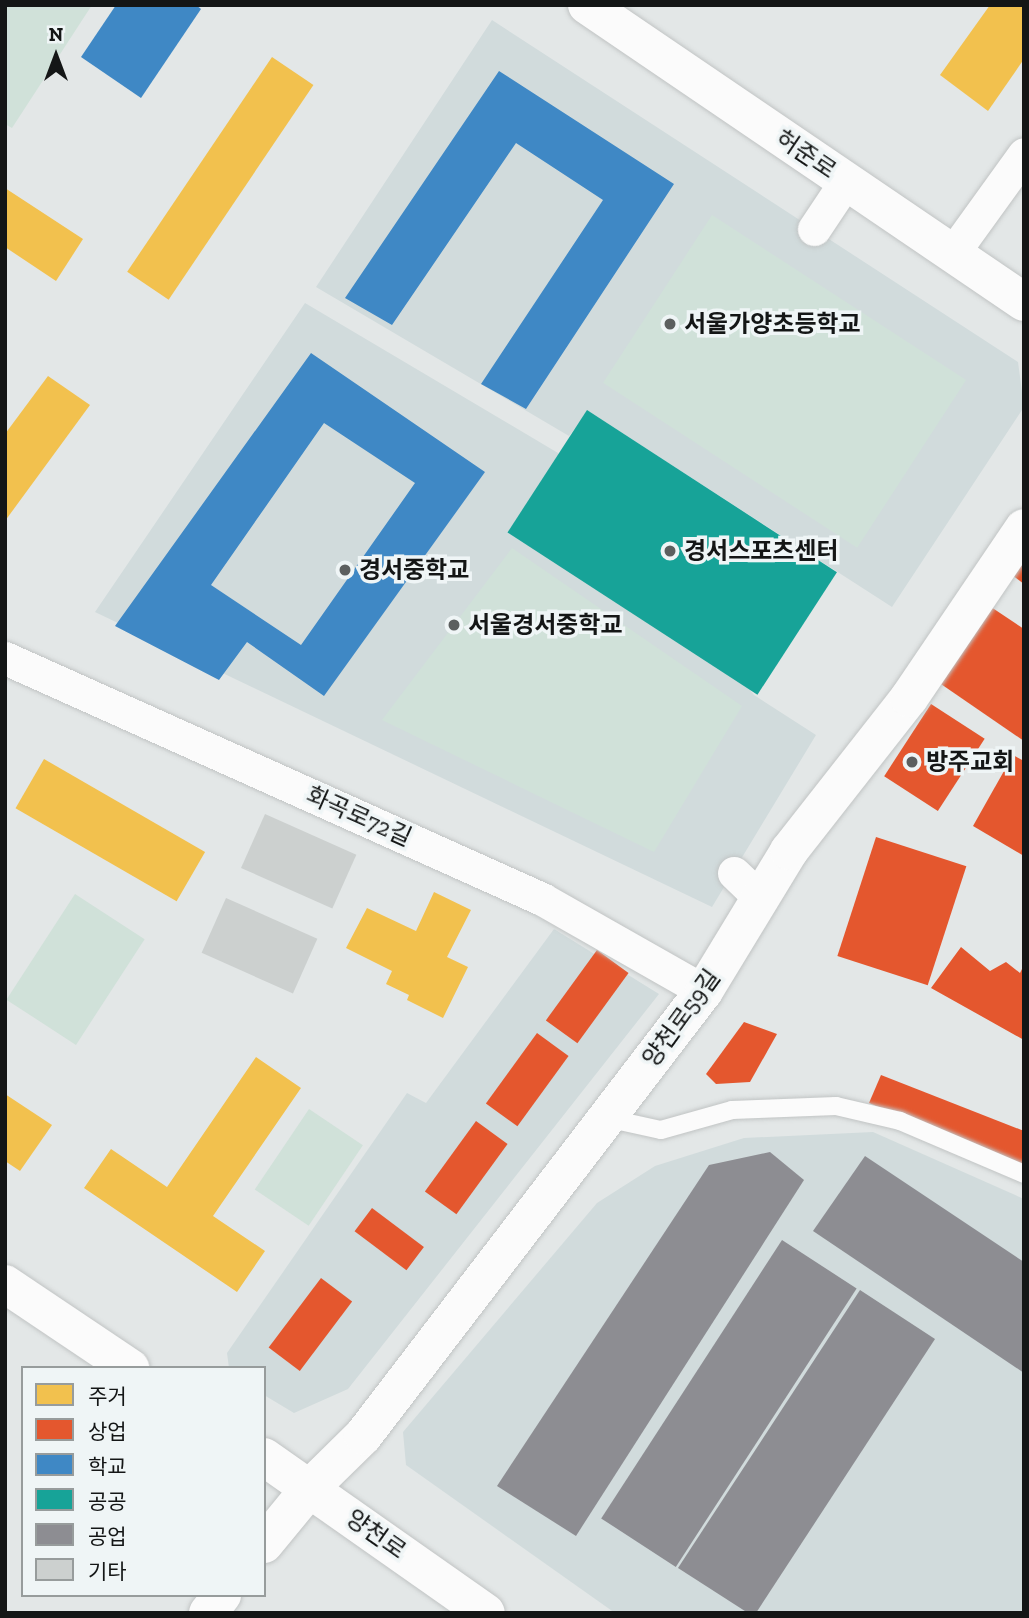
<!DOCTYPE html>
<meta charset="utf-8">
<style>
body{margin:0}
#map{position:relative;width:1029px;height:1618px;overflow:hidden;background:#e3e7e7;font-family:"Zilla Slab","Noto Sans KR",serif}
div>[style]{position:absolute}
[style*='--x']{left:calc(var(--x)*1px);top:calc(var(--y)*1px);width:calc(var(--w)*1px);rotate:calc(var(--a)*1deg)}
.built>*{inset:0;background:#d1dbdc}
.green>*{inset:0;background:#d0e1d9;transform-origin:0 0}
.homes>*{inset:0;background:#f2c14e;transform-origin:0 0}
.shops>*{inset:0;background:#e4572e;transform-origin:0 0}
.schools>*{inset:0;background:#3f88c5}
.public>*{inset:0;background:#17a398;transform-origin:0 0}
.industry>*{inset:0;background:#8d8d92;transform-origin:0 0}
.building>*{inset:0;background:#ccd0cf;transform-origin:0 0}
.roads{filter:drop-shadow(0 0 2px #c1c4c4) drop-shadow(0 0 2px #c1c4c4)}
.lane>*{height:18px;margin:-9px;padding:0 9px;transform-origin:9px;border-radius:9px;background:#fbfbfb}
.street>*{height:33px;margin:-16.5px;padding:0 16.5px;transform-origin:16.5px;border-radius:16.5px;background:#fbfbfb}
.secondary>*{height:38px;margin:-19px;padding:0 19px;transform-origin:19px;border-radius:19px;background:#fbfbfb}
.dots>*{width:19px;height:19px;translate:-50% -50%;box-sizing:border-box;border:4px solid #eff5f6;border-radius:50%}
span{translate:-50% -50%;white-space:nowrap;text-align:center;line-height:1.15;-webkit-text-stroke:7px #eff5f6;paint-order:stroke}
.street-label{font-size:24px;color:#141616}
.poi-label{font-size:24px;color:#141616;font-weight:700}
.left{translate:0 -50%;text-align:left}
.frame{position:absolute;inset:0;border:7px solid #141616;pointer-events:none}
.legend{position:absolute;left:21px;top:1366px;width:245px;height:231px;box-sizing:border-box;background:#eff5f6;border:2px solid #979c9c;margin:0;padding:9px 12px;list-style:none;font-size:21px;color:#141616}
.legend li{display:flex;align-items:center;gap:14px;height:35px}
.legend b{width:35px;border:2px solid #979c9c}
.north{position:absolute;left:21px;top:21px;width:70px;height:70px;-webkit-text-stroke:5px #eff5f6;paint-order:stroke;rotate:0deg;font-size:19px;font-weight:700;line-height:28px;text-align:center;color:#141616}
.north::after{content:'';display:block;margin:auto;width:24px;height:32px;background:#141616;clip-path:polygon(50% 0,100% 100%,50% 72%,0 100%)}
</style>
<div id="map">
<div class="built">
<div style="clip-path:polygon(492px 20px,1018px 362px,1024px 407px,892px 607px,588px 411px,569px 436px,316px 287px)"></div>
<div style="clip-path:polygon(305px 303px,558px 453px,754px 695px,816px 735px,712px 907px,95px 612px)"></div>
<div style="clip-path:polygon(554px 929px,659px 994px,348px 1389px,294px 1413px,264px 1395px,264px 1368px,229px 1368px,227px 1353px,407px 1093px,426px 1103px)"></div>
<div style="clip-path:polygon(873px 1132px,1024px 1199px,1024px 1613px,615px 1613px,406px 1465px,403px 1432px,597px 1203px,655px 1166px,744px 1138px)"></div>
</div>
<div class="green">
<div style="clip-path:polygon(5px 5px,92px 5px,12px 128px,5px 124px)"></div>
<div style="left:712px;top:215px;width:303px;height:200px;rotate:33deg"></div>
<div style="clip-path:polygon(512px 548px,742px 706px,654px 852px,382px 720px)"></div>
<div style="left:75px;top:894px;width:83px;height:126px;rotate:33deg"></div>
<div style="left:309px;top:1109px;width:65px;height:97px;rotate:34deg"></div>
</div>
<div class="homes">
<div style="clip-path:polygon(990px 5px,1024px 5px,1024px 59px,988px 111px,940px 75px)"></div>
<div style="left:272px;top:57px;width:50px;height:259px;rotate:34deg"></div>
<div style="clip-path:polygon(5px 188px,83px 239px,56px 281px,5px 247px)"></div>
<div style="clip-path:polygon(48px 376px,90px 405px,5px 521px,5px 434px)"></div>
<div style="left:44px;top:759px;width:186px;height:57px;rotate:30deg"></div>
<div style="clip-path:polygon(434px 892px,471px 910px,447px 957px,468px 967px,443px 1018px,407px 1000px,409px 995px,386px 984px,392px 971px,346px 948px,367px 908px,416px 931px)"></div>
<div style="clip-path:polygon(256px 1057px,301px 1088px,213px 1216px,265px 1251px,237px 1292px,84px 1188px,111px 1149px,167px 1187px)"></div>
<div style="clip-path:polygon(5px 1094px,52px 1125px,20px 1171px,5px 1161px)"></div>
</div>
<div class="shops">
<div style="clip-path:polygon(1024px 541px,1024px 584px,1004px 569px)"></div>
<div style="clip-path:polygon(985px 603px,1024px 629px,1024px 741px,938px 682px)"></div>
<div style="left:931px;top:704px;width:64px;height:86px;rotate:33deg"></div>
<div style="clip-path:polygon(1013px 755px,1024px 761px,1024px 856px,973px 826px)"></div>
<div style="left:876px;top:837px;width:95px;height:125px;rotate:18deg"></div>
<div style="clip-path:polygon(961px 947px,990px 971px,1006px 962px,1020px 973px,1024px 965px,1024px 1040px,931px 988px)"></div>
<div style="left:597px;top:950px;width:39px;height:87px;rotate:36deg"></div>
<div style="clip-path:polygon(744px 1022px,777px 1034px,750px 1082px,716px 1084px,706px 1074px)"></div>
<div style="left:537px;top:1033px;width:39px;height:87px;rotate:36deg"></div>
<div style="clip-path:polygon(881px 1075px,1024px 1131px,1024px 1167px,869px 1103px)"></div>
<div style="left:476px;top:1121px;width:39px;height:87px;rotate:36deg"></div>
<div style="left:372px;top:1208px;width:65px;height:29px;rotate:37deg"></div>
<div style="left:321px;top:1278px;width:39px;height:87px;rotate:37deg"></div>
</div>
<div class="schools">
<div style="clip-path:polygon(116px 5px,196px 5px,201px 9px,141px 98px,81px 57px)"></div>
<div style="clip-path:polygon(499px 71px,674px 184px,526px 409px,481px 384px,603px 200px,516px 143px,392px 325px,345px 298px)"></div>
<div style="clip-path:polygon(evenodd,311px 353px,485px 472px,324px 696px,247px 642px,219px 680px,115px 626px,311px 353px,324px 423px,415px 483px,301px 645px,211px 585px,324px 423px)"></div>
</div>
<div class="public">
<div style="left:587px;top:410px;width:298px;height:146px;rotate:33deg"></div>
</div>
<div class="industry">
<div style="clip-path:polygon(770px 1152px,804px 1180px,576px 1536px,497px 1486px,709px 1165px)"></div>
<div style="clip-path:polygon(865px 1156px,1024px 1262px,1024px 1373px,813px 1231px)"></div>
<div style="left:782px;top:1240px;width:89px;height:332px;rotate:33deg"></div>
<div style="clip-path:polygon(860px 1290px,935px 1339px,756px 1613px,748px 1613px,678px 1568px)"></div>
</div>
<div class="building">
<div style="left:265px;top:814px;width:100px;height:59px;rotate:24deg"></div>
<div style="left:226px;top:898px;width:100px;height:60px;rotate:24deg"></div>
</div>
<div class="roads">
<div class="lane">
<div style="--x:606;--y:1118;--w:56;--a:12.3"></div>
<div style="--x:661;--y:1130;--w:74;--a:-15.7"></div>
<div style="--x:732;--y:1110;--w:104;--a:-2.2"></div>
<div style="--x:836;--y:1106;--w:66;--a:13.2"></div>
<div style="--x:900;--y:1121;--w:135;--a:23.1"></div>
</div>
<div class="street">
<div style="--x:814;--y:229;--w:58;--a:-56.3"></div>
<div style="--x:952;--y:254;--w:123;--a:-54.2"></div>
<div style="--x:5;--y:658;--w:589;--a:24.17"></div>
<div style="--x:542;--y:899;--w:186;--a:29.6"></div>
<div style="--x:734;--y:873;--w:37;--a:44"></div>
</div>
<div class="secondary">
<div style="--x:587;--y:5;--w:528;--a:34.2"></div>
<div style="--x:5;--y:1284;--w:151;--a:33.9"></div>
<div style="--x:264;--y:1457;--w:271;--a:35.1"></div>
<div style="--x:264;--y:1544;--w:72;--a:-50.6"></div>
<div style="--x:310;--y:1488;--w:74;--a:-44.5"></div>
<div style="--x:363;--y:1436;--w:561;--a:-52.54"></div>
<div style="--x:704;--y:991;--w:164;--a:-58.7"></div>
<div style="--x:789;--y:851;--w:194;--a:-51.9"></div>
<div style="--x:909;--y:698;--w:205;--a:-55.9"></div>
<div style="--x:208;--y:1613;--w:23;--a:-52"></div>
</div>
</div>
<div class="dots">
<div style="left:670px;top:324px;background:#5c5f5f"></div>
<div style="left:670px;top:551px;background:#5c5f5f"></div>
<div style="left:345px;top:570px;background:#5c5f5f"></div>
<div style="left:454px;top:625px;background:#5c5f5f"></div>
<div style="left:912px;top:762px;background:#5c5f5f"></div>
</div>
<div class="street-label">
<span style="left:806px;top:154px;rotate:34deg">허준로</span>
<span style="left:359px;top:816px;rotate:24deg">화곡로72길</span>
<span style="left:681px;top:1018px;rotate:-54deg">양천로59길</span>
<span style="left:376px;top:1534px;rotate:35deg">양천로</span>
</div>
<div class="poi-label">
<span class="left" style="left:684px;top:324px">서울가양초등학교</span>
<span class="left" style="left:684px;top:551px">경서스포츠센터</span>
<span class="left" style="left:359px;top:570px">경서중학교</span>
<span class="left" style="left:468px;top:625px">서울경서중학교</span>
<span class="left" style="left:926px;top:762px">방주교회</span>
</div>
<div class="frame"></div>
<ul class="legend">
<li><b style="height:19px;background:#f2c14e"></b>주거</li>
<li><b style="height:19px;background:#e4572e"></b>상업</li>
<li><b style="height:19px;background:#3f88c5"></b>학교</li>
<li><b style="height:19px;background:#17a398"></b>공공</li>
<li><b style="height:19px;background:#8d8d92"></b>공업</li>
<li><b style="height:19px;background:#ccd0cf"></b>기타</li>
</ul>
<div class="north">N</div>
</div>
